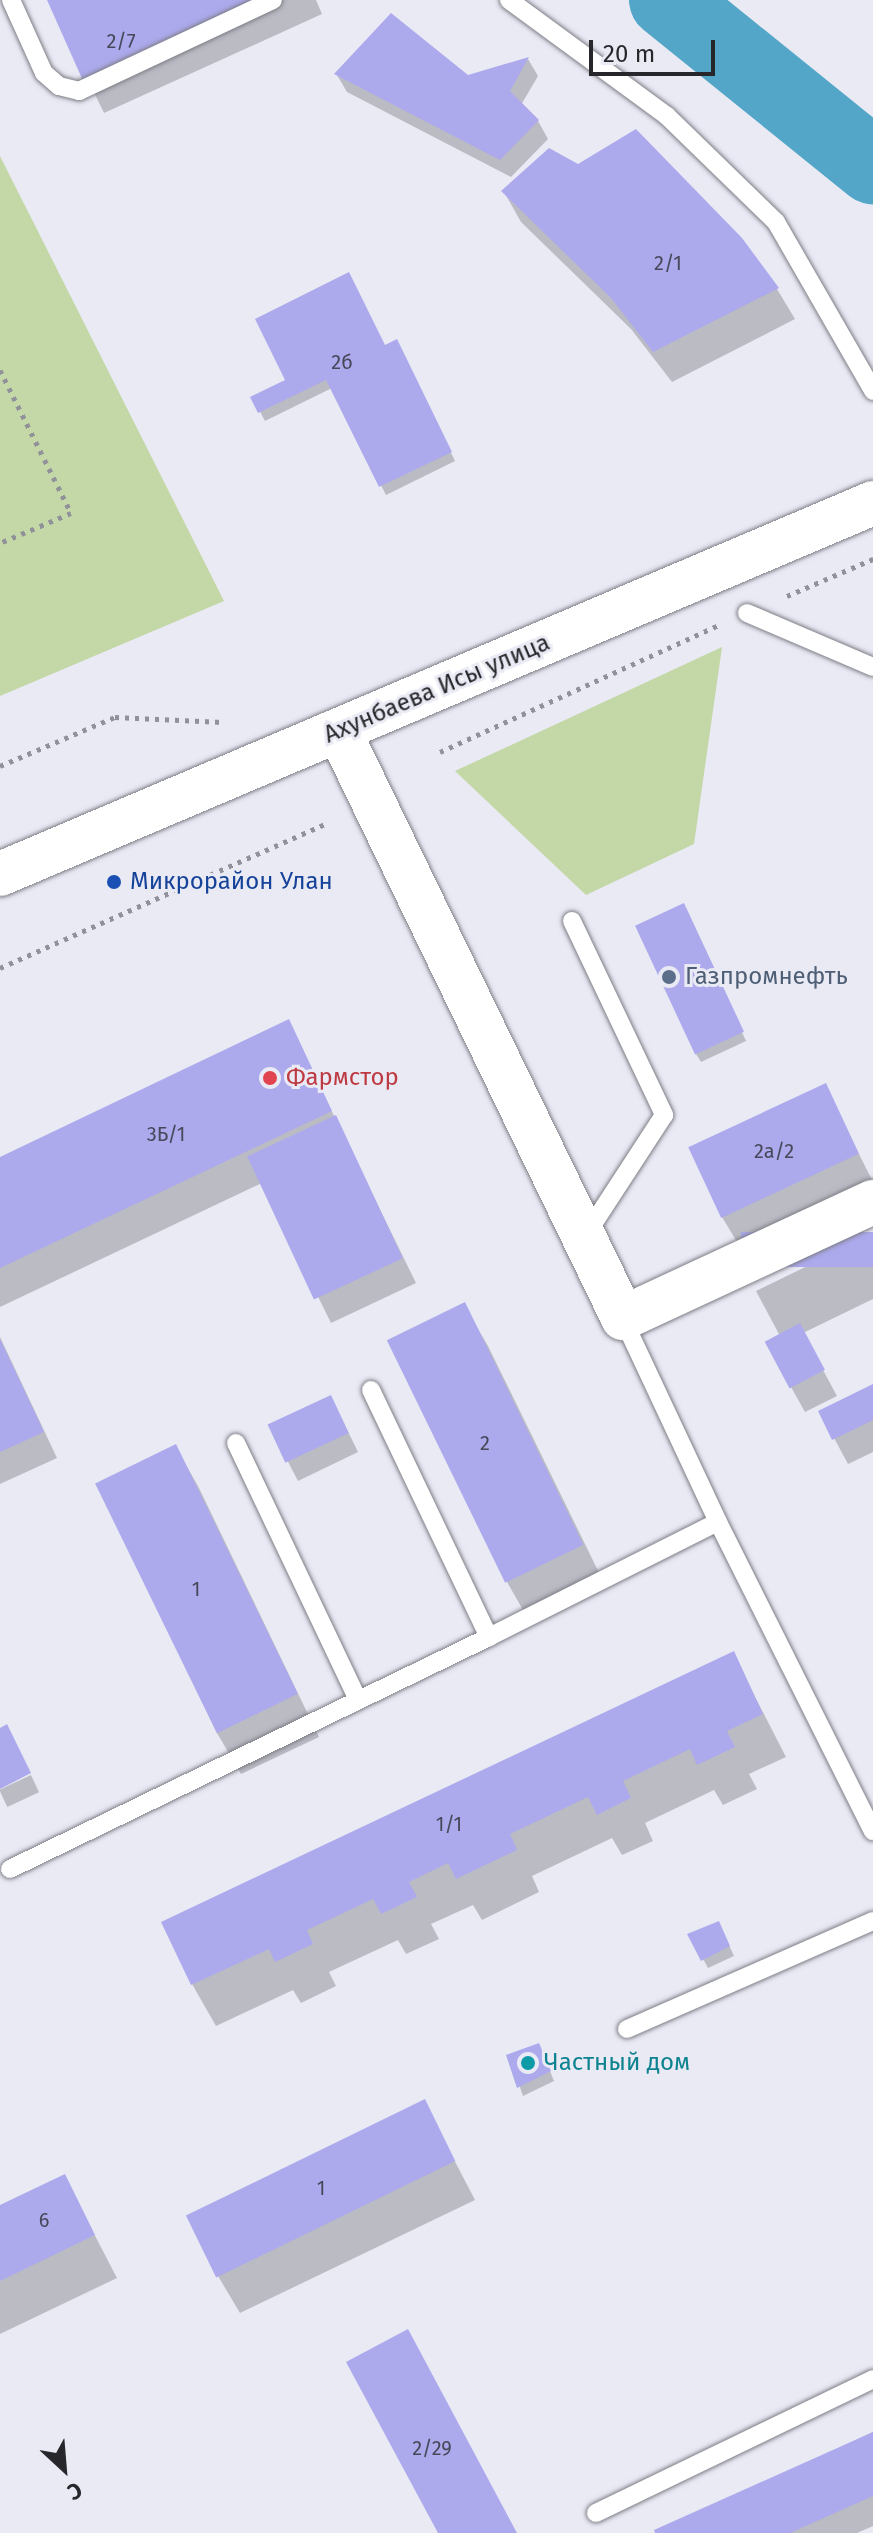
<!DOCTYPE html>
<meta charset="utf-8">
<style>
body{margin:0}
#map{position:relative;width:873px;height:2533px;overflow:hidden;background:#e9eaf4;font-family:"Fira Sans",sans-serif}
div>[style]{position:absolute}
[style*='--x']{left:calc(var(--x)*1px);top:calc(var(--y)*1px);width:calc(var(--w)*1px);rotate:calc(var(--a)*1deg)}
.green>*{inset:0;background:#c4d7a6}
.shadow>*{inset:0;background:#0003;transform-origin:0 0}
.river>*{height:76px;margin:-38px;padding:0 38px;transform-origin:38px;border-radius:38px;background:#53a6c7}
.building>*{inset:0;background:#acaaec;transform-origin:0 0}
.path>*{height:5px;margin-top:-2.5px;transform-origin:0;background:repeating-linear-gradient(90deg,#919199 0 4px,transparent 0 10px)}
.roads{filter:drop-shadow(0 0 2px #7d7d86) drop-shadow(0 0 2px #7d7d86)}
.lane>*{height:18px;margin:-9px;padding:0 9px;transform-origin:9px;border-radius:9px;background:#fff}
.secondary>*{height:44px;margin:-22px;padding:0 22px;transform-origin:22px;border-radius:22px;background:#fff}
.primary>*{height:44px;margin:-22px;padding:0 22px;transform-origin:22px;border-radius:22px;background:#fff}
.dots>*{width:22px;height:22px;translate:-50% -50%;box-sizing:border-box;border:4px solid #e9eaf4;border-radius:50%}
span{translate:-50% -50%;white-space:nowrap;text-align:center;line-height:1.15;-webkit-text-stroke:6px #e9eaf4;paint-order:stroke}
.number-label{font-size:20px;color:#48485b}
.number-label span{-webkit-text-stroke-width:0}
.street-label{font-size:24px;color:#27272b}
.transit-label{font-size:24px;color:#164399}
.left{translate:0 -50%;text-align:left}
.service-label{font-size:24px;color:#4e5e75}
.health-label{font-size:24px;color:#be3a42}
.culture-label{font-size:24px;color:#0d838f}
.north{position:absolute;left:24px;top:2429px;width:80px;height:80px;-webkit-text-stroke:6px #e9eaf4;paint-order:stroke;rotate:154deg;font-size:22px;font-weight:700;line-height:32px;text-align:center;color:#27272b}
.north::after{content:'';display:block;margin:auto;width:28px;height:36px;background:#27272b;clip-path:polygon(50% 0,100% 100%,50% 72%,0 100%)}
.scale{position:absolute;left:589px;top:40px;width:126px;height:36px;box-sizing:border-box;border:4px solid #27272b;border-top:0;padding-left:10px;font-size:24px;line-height:28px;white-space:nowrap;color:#27272b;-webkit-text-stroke:6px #e9eaf4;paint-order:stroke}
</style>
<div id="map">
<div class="green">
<div style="clip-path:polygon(0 156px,224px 601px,0 696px)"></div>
<div style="clip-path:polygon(722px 647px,694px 844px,586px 895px,455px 771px)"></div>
</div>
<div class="shadow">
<div style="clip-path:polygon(49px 0,316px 0,322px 14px,104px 113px)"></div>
<div style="clip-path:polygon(528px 59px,538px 76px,521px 105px,538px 121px,548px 139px,511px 177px,347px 92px,337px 75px,467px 77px)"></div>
<div style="clip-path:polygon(504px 192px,777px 289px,795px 319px,672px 382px,631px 329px,521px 222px)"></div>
<div style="clip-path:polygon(385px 347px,401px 350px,455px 461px,386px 495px,332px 388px,265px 421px,253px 398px,288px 381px)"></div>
<div style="clip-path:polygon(688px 914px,746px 1041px,701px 1062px,696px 1054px)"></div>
<div style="clip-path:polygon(288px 1022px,416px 1283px,331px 1323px,262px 1183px,0 1307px,0 1159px)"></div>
<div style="clip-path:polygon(825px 1086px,872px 1180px,737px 1242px,722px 1217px)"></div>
<div style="clip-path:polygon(873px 1234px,873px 1299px,803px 1333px,837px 1396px,805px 1412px,791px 1387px,780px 1336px,756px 1291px)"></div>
<div style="clip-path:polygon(464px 1305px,488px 1346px,606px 1587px,531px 1624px,507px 1582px,390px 1341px)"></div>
<div style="clip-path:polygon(0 1337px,57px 1458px,0 1484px)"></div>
<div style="clip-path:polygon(873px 1386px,873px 1452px,848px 1464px,820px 1412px)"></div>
<div style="clip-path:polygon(340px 1415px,358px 1452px,298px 1481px,270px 1427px)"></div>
<div style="clip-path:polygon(176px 1447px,199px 1488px,319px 1737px,241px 1774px,217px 1733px,98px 1484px)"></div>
<div style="clip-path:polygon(733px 1654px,786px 1757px,749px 1774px,757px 1789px,723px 1805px,714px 1790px,645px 1823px,653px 1841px,622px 1855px,612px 1838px,532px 1876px,539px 1892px,482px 1920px,473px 1905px,431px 1924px,439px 1939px,406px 1954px,398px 1940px,329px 1972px,336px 1986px,301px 2003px,293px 1990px,216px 2026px,192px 1984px)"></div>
<div style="left:31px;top:1775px;width:19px;height:35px;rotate:65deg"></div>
<div style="clip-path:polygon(723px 1932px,734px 1956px,708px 1968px,690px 1935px)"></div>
<div style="clip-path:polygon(543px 2054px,554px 2081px,523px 2096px,509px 2056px)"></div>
<div style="clip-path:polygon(424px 2102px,475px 2200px,240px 2313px,218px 2276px)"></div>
<div style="clip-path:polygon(64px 2176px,117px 2278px,0 2334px,0 2207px)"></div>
<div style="clip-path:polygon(873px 2432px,873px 2526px,857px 2533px,657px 2533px)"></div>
</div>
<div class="river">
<div style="--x:667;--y:0;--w:265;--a:38.9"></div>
</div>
<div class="building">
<div style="clip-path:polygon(47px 0,268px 0,84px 83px)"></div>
<div style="clip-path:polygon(391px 13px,468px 75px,529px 57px,510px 91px,539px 120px,500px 160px,334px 74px)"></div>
<div style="clip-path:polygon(636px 129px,742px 238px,779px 288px,653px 352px,611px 298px,501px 191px,549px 148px,578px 164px)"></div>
<div style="clip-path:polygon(349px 272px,385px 345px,397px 339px,452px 452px,379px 487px,326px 380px,258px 413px,250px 397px,285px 380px,255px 319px)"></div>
<div style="left:684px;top:903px;width:142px;height:54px;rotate:65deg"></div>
<div style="clip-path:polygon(289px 1019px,332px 1111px,0 1268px,0 1157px)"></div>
<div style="left:826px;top:1083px;width:78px;height:152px;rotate:65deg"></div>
<div style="left:336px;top:1115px;width:158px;height:98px;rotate:65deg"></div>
<div style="left:873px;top:1232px;width:35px;height:132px;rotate:90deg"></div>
<div style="left:465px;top:1302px;width:270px;height:87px;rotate:64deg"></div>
<div style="left:800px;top:1323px;width:53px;height:40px;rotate:62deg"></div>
<div style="clip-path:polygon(0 1339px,44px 1432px,0 1452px)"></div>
<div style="clip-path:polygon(873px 1384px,873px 1420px,832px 1440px,818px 1411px)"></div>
<div style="left:331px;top:1395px;width:42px;height:70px;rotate:65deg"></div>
<div style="left:176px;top:1444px;width:278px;height:90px;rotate:64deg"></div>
<div style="clip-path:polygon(734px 1651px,763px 1714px,727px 1731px,735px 1747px,697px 1765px,690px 1749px,623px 1781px,631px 1798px,597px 1815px,588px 1797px,510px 1834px,517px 1850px,456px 1879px,448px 1863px,409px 1882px,417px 1897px,381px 1914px,373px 1899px,307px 1930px,313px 1944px,275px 1962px,269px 1949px,191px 1985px,161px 1922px)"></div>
<div style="clip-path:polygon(7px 1724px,31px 1773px,0 1789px,0 1728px)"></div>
<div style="clip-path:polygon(719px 1921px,730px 1946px,701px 1961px,687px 1934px)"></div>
<div style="clip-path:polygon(539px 2043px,551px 2071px,517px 2088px,506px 2055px)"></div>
<div style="left:425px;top:2099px;width:69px;height:266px;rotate:64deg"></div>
<div style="clip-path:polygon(65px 2174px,95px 2235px,0 2281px,0 2205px)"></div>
<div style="clip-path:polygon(408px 2329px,517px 2533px,438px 2533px,346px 2362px)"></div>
<div style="clip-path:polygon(873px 2432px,873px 2496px,790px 2533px,655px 2533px,654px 2530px)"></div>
</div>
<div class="path">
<div style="--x:0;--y:370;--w:160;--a:63.6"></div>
<div style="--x:71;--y:513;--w:77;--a:157.1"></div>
<div style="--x:787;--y:596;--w:94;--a:-23.3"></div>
<div style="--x:440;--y:752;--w:307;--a:-24.5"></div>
<div style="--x:0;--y:766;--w:125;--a:-23.1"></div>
<div style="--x:115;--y:717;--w:108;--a:2.7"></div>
<div style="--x:0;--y:968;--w:358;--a:-23.9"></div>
</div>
<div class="roads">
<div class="lane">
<div style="--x:11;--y:0;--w:80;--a:65.7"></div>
<div style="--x:44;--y:73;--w:20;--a:41"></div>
<div style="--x:59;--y:86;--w:21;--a:14"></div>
<div style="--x:79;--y:91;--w:214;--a:-25.1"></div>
<div style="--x:509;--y:0;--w:196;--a:36.3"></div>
<div style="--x:667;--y:116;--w:152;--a:44.2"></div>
<div style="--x:776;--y:222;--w:195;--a:60.1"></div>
<div style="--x:747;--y:613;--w:137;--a:23.2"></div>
<div style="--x:572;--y:921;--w:215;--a:64.6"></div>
<div style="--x:664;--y:1115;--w:145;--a:123.1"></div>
<div style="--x:371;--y:1390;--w:274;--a:64.5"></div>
<div style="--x:236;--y:1443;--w:284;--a:64.6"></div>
<div style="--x:718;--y:1522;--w:346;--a:63.4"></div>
<div style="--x:10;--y:1869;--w:532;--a:-25.84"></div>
<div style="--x:489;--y:1637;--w:256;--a:-26.7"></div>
<div style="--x:718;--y:1522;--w:224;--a:-115.1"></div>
<div style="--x:627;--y:2029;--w:269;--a:-23.7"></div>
<div style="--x:596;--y:2513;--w:308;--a:-25.8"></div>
</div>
<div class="secondary">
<div style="--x:339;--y:731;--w:652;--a:64.18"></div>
<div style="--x:623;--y:1318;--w:276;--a:-24.9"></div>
</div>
<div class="primary">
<div style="--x:0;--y:874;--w:949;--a:-23.02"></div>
</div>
</div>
<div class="dots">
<div style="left:114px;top:882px;background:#1a4fb4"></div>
<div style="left:669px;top:977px;background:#5c6f8a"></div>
<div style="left:270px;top:1078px;background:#e0444e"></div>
<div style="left:528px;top:2063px;background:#0f9aa8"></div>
</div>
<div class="number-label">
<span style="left:121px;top:41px">2/7</span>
<span style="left:668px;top:263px">2/1</span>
<span style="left:342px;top:362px">2б</span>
<span style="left:166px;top:1134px">3Б/1</span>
<span style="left:774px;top:1151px">2а/2</span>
<span style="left:485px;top:1443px">2</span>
<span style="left:196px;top:1589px">1</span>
<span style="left:449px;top:1824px">1/1</span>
<span style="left:321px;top:2188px">1</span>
<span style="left:44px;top:2220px">6</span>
<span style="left:432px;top:2448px">2/29</span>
</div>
<div class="street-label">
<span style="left:437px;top:689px;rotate:-23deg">Ахунбаева Исы улица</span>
</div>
<div class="transit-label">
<span class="left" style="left:130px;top:882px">Микрорайон Улан</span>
</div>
<div class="service-label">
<span class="left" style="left:685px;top:977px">Газпромнефть</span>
</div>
<div class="health-label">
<span class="left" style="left:286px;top:1078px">Фармстор</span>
</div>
<div class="culture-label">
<span class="left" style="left:544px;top:2063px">Частный дом</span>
</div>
<div class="north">С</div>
<div class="scale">20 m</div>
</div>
